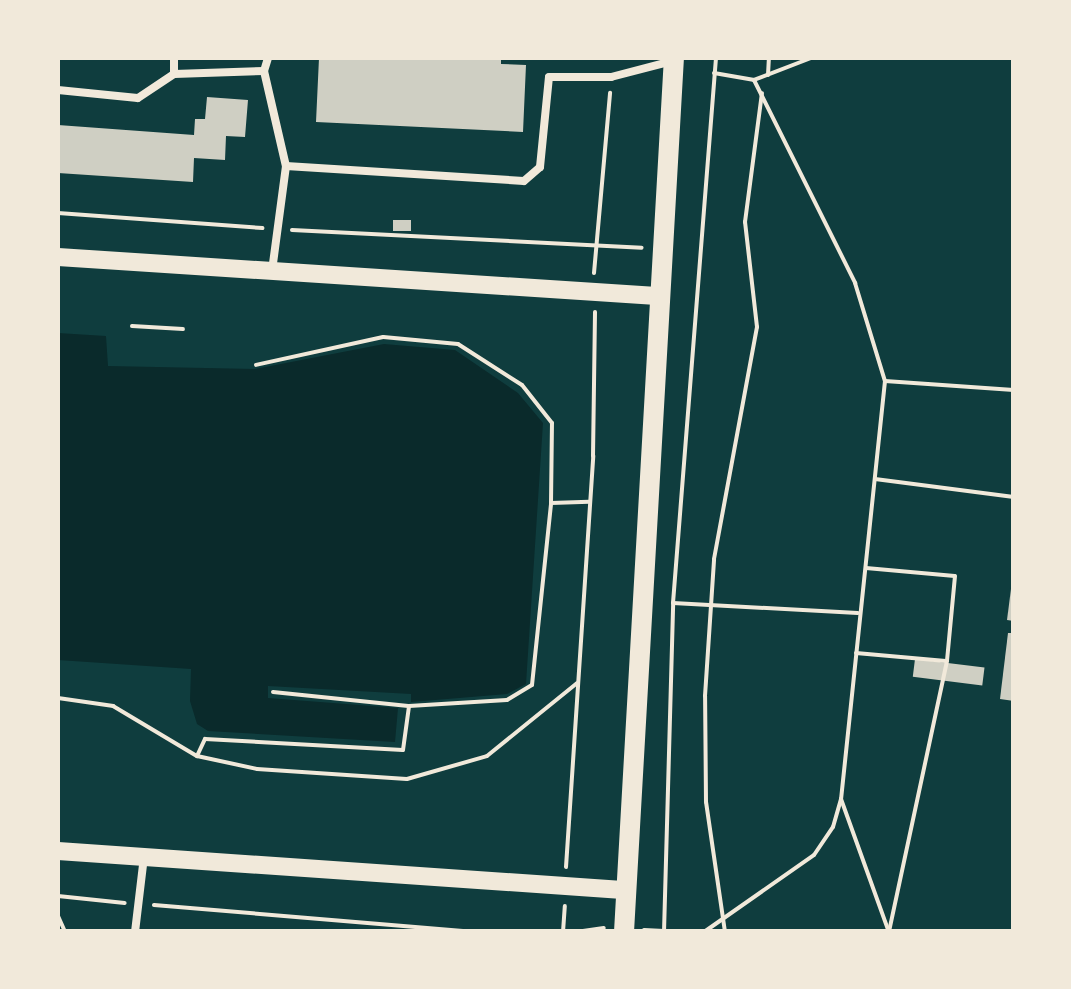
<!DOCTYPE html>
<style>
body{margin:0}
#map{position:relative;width:1071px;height:989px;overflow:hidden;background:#0f3d3e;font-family:Raleway,sans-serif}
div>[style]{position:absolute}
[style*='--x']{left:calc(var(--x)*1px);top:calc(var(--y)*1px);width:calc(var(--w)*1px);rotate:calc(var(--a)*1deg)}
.water>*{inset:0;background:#0a2a2b}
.building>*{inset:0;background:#cfcfc3;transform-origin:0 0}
.path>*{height:4px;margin:-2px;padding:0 2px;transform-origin:2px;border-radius:2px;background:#f1e9da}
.service>*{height:8px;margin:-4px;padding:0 4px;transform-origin:4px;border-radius:4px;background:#f1e9da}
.tertiary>*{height:18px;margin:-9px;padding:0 9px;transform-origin:9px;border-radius:9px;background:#f1e9da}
.secondary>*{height:20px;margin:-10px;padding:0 10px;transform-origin:10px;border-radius:10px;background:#f1e9da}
span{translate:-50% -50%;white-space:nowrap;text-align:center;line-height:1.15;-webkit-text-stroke:9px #f1e9da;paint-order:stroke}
.frame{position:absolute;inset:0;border:60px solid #f1e9da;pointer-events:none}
</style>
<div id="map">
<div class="water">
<div style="clip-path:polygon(58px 333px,106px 336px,108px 366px,255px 369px,384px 344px,455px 350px,518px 393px,543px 423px,526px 684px,507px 694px,411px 702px,411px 694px,268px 686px,268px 698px,398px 708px,395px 742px,208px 731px,197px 724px,190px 701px,191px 669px,58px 660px)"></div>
</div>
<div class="building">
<div style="clip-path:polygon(319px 58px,501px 58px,501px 64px,526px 65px,523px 132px,316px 122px)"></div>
<div style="clip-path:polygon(207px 97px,248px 100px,245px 137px,226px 136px,225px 160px,194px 158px,193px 182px,58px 173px,58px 125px,194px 135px,195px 119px,205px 119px)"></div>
<div style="left:393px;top:220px;width:18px;height:11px"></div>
<div style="clip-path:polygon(1011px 589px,1014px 589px,1014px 621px,1007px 620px)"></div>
<div style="clip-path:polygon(1008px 633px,1014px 633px,1014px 701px,1000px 699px)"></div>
<div style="left:915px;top:659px;width:70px;height:18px;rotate:7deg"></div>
</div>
<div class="path">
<div style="--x:811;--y:58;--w:61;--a:158.9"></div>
<div style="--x:754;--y:80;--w:227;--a:63.5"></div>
<div style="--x:855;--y:283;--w:102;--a:73"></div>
<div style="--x:885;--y:381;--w:420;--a:96"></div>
<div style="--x:841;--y:799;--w:141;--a:70.2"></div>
<div style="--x:714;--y:73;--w:41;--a:9.9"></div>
<div style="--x:768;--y:75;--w:17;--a:-87"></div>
<div style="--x:58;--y:213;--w:205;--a:4.2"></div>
<div style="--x:292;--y:230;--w:350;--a:2.9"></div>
<div style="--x:594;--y:273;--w:181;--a:-84.9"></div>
<div style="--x:132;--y:326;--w:51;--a:3.4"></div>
<div style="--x:885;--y:381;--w:129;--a:4"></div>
<div style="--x:875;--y:479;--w:140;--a:7.4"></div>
<div style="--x:551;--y:503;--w:38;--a:-2"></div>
<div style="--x:866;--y:568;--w:89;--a:5.1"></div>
<div style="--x:955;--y:576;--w:85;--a:95.4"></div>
<div style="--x:947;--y:661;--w:276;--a:102.1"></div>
<div style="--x:673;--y:603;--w:185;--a:3.1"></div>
<div style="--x:856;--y:653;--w:90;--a:5.1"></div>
<div style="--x:273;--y:692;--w:136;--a:5.9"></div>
<div style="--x:58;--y:698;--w:56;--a:8.3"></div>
<div style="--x:113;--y:706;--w:98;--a:30.8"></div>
<div style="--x:197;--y:756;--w:61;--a:12.2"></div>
<div style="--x:257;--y:769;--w:150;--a:3.8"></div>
<div style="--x:407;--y:779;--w:83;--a:-16"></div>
<div style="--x:487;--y:756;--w:116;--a:-39"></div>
<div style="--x:197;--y:756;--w:19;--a:-65"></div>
<div style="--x:205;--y:739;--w:198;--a:3.2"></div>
<div style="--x:403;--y:750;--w:44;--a:-82.2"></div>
<div style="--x:409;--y:706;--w:98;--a:-3.5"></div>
<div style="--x:507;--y:700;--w:29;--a:-31"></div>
<div style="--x:532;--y:685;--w:183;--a:-84"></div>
<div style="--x:551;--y:503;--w:80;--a:-89.3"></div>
<div style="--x:552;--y:423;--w:48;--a:-128.3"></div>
<div style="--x:522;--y:385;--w:76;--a:-147.4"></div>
<div style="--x:458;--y:344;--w:75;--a:-174.7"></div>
<div style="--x:383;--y:337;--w:130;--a:167.6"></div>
<div style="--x:1014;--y:785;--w:67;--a:90"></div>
<div style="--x:566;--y:867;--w:412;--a:-86.2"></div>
<div style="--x:593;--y:456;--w:144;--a:-89.2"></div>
<div style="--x:58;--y:896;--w:67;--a:6"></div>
<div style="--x:154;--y:905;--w:325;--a:4.8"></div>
<div style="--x:58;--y:916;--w:17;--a:66"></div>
<div style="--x:644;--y:930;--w:20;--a:3"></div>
<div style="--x:563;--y:932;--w:26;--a:-86"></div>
<div style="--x:576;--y:932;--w:28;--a:-8"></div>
<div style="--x:664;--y:932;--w:329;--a:-88.4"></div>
<div style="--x:673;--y:603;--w:547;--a:-85.49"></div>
<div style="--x:704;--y:932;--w:134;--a:-35"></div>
<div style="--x:814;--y:855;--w:34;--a:-56"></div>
<div style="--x:833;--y:827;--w:29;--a:-74"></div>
<div style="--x:725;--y:932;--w:131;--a:-98.3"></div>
<div style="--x:706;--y:802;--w:106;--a:-90.5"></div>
<div style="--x:705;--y:696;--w:137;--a:-86.2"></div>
<div style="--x:714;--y:559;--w:236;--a:-79.5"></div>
<div style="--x:757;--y:327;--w:106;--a:-96.5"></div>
<div style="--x:745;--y:222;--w:130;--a:-82.5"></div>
</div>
<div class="service">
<div style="--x:268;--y:58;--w:14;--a:107"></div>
<div style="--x:264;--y:71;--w:98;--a:77"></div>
<div style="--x:286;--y:166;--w:106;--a:97.6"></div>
<div style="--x:174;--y:74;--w:16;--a:-90"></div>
<div style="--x:58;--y:90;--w:80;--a:5.7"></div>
<div style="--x:138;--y:98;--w:43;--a:-33.7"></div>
<div style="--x:174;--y:74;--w:90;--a:-1.9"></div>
<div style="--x:286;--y:166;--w:238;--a:3.6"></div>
<div style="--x:524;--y:181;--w:21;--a:-41"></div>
<div style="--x:540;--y:167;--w:90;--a:-84.3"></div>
<div style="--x:549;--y:77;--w:62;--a:0"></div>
<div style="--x:611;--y:77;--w:63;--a:-14.7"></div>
<div style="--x:135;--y:932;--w:76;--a:-83.2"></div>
</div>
<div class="tertiary">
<div style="--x:58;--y:257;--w:600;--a:3.73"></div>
<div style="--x:58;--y:851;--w:566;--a:3.95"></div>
</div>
<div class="secondary">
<div style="--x:624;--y:932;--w:875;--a:-86.73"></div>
</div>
<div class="frame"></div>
</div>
